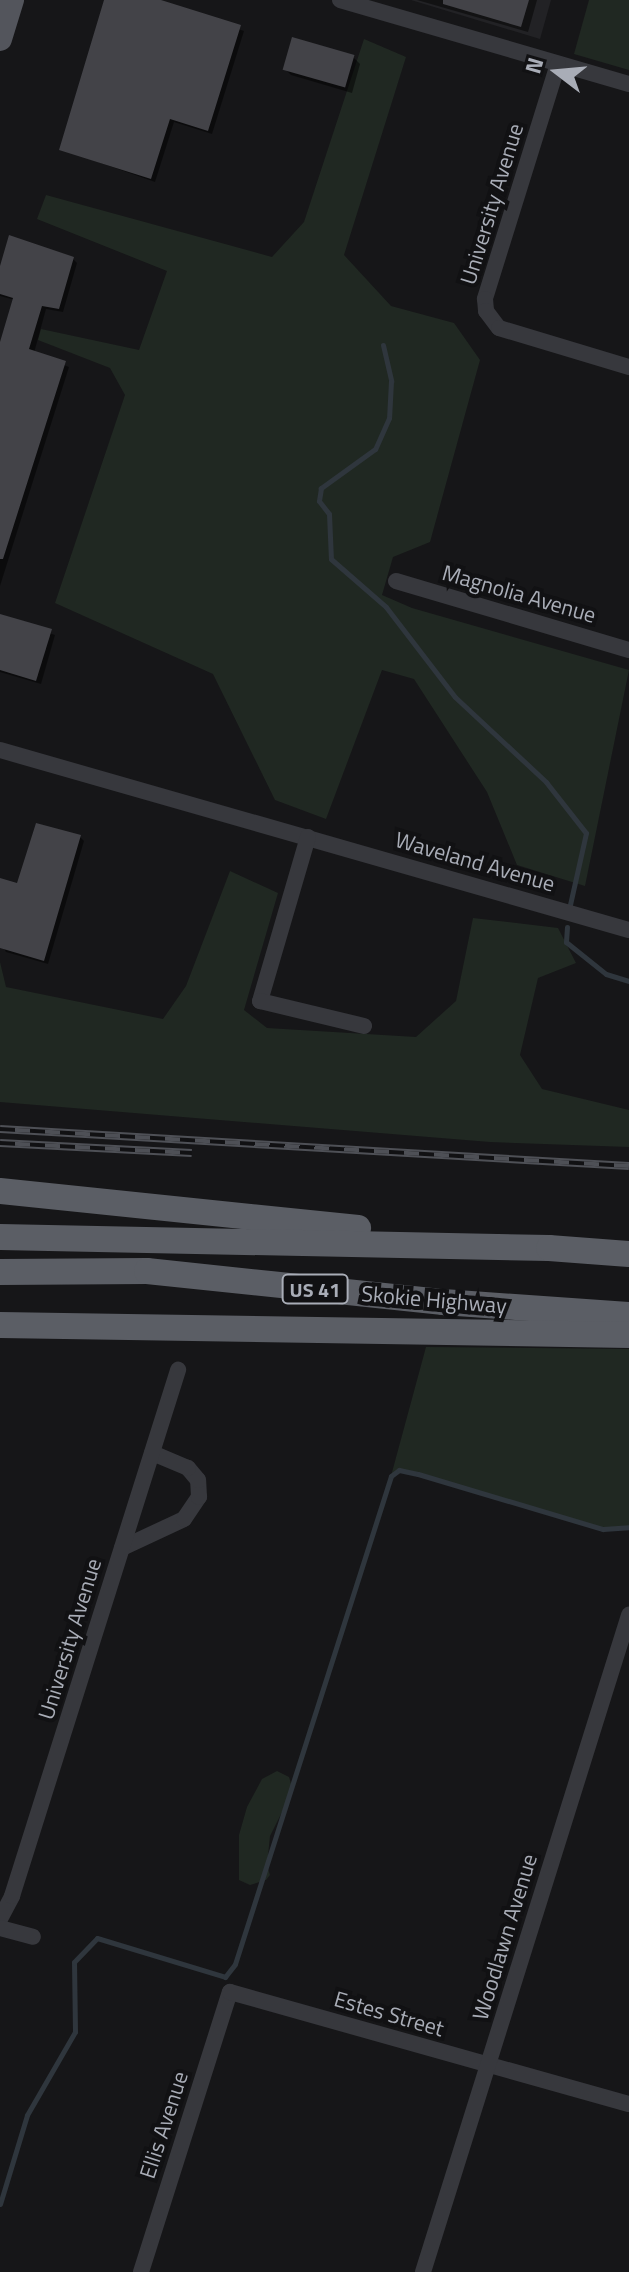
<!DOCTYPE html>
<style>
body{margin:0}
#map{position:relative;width:629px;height:2272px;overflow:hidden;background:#161618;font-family:"Titillium Web",sans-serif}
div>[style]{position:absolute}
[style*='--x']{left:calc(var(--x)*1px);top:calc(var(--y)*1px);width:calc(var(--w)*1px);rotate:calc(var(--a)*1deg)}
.built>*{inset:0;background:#222225}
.green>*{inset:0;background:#202822}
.shadow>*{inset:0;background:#0007}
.stream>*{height:5px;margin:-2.5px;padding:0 2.5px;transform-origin:2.5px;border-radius:2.5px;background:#2f363d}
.building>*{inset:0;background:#434348;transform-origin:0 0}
.minor>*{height:16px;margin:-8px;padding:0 8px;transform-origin:8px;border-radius:8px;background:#37383d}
.primary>*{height:24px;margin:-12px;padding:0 12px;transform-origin:12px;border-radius:12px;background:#53555c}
.trunk>*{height:26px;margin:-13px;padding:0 13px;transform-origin:13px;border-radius:13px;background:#5b5e65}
.rail>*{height:8px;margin-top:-4px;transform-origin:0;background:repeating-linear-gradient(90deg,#111113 0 15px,#4e5056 0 30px);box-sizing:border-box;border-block:2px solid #4e5056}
span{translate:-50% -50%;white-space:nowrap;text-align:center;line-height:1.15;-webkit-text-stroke:8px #111113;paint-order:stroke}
.shield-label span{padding:2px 6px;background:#111113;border:2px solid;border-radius:6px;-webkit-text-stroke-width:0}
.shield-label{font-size:20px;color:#a9adb7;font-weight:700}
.street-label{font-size:22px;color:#a9adb7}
.north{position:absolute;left:517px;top:32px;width:80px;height:80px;-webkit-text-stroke:6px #111113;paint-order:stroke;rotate:286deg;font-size:22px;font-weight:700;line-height:32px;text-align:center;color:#a9adb7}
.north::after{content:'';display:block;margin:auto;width:28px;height:36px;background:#a9adb7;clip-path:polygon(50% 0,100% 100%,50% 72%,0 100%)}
</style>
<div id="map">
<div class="built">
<div style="clip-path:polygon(411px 0,551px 0,540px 39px)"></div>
</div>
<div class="green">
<div style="clip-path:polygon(589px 0,629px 0,629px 70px,574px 54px)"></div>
<div style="clip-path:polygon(364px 39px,406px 57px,344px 255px,391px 306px,454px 323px,480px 360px,430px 542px,393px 557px,382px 595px,412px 608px,629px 670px,585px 886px,517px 865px,487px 792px,414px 679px,382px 670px,326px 819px,275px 800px,213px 674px,55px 603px,125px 395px,110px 368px,38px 340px,41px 329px,139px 350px,167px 271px,37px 219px,46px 195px,272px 257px,304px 222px)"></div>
<div style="clip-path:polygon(230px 871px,278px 893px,244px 1010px,267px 1028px,416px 1037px,456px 1001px,473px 918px,558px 928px,576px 963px,538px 978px,520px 1055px,542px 1089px,629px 1110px,629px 1147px,490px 1142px,0 1102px,0 962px,6px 987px,163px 1019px,186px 986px)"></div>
<div style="clip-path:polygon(426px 1347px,629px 1349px,629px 1527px,603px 1529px,418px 1474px,399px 1470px,391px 1476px)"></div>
<div style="clip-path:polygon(277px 1771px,289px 1777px,293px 1790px,270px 1836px,267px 1865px,270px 1875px,266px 1880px,250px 1885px,239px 1880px,239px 1835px,247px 1807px,262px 1779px)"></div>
</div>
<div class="shadow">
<div style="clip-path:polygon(105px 0,154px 0,244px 31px,212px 134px,174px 122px,155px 182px,61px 149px)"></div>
<div style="clip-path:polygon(417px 0,537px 0,528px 32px)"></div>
<div style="clip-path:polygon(353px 57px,360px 64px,352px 93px,291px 75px,285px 69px)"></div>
<div style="clip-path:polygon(73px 259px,77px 263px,63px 312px,46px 309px,34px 353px,69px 367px,0 586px,0 349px,15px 300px,0 296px,0 274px)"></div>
<div style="clip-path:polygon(0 616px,55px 635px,41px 684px,0 672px)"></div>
<div style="clip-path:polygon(80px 837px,84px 841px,48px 964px,6px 952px,0 942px,0 880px,18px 885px)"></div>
</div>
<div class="stream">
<div style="--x:383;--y:345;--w:37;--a:77"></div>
<div style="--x:391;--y:381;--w:37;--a:93"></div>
<div style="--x:389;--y:418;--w:34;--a:114"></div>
<div style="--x:375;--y:449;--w:67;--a:144.2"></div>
<div style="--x:321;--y:488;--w:13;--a:99"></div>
<div style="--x:319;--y:501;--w:16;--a:52"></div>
<div style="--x:329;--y:514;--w:45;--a:87.5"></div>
<div style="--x:331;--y:559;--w:73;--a:41.1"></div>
<div style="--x:386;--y:607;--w:113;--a:52.5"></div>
<div style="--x:455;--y:697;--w:125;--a:43"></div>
<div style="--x:546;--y:782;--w:65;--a:51.9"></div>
<div style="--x:586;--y:833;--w:78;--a:102.6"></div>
<div style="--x:567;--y:927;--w:15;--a:94"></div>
<div style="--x:566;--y:942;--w:51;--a:38.7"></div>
<div style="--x:606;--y:974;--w:24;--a:17"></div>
<div style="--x:0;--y:2204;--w:93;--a:-73.1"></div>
<div style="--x:27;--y:2115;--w:96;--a:-60"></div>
<div style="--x:75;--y:2032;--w:70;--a:-90.8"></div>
<div style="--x:74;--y:1962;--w:33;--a:-46"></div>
<div style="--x:97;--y:1938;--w:134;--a:16.9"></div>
<div style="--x:225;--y:1977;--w:16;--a:-52"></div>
<div style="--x:235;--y:1964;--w:512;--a:-72.27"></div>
<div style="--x:391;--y:1476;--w:10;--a:-37"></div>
<div style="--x:399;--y:1470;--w:19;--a:12"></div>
<div style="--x:418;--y:1474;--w:193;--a:16.6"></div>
<div style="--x:603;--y:1529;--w:26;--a:-4"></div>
</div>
<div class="building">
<div style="clip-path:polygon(104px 0,161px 0,241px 25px,208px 131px,170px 119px,151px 179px,59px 150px)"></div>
<div style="clip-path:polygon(443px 0,529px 0,521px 27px,443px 4px)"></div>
<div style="left:292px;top:37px;width:65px;height:34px;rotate:16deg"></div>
<div style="clip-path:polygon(9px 235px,74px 257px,59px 309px,42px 306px,29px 349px,66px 361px,3px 559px,0 559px,0 342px,13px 298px,0 294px,0 266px)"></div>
<div style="clip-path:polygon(0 614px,52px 629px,36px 681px,0 670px)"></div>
<div style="clip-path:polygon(36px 823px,81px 835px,44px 961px,0 948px,0 878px,17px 883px)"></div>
</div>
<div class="minor">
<div style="--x:340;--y:0;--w:301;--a:16.2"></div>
<div style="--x:558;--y:64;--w:246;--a:107.3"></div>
<div style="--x:485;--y:299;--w:12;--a:85"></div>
<div style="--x:486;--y:311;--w:21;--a:53"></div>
<div style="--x:499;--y:328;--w:136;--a:16.7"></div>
<div style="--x:396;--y:581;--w:243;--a:16.5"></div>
<div style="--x:0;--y:750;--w:654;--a:15.97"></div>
<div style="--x:308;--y:837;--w:171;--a:106.3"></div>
<div style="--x:260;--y:1001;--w:107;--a:13.5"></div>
<div style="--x:122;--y:1548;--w:68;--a:-25.1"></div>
<div style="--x:184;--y:1519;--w:27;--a:-56"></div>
<div style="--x:199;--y:1497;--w:17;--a:-93"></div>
<div style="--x:198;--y:1480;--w:16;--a:-130"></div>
<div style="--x:188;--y:1468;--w:39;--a:-157"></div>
<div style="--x:0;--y:1919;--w:26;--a:-62"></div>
<div style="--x:12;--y:1896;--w:552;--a:-72.48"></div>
<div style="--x:0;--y:1928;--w:34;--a:15"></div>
<div style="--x:141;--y:2272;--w:294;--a:-72.4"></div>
<div style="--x:230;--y:1992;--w:414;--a:15.7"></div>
<div style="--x:423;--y:2272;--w:689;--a:-72.59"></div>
</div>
<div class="primary">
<div style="--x:0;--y:39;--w:41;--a:-72.9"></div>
</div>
<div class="trunk">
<div style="--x:0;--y:1191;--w:360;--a:5.9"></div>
<div style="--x:0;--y:1237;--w:549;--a:1.15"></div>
<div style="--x:549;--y:1248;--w:80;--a:4.3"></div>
<div style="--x:0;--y:1272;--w:147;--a:-0.4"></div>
<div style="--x:147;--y:1271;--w:298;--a:6"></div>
<div style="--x:443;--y:1302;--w:186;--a:4"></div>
<div style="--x:0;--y:1325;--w:629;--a:0.91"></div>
</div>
<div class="rail">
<div style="--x:0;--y:1129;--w:630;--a:3.37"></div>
<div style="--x:0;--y:1143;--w:192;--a:3"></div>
</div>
<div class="shield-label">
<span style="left:315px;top:1289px">US 41</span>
</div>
<div class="street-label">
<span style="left:492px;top:204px;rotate:-73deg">University Avenue</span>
<span style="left:519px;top:594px;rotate:16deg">Magnolia Avenue</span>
<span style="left:475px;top:862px;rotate:16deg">Waveland Avenue</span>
<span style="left:434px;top:1300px;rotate:5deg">Skokie Highway</span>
<span style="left:70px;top:1639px;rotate:-73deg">University Avenue</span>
<span style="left:505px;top:1937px;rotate:-73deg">Woodlawn Avenue</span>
<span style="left:389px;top:2014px;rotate:16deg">Estes Street</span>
<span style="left:164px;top:2125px;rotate:-72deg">Ellis Avenue</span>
</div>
<div class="north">N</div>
</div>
